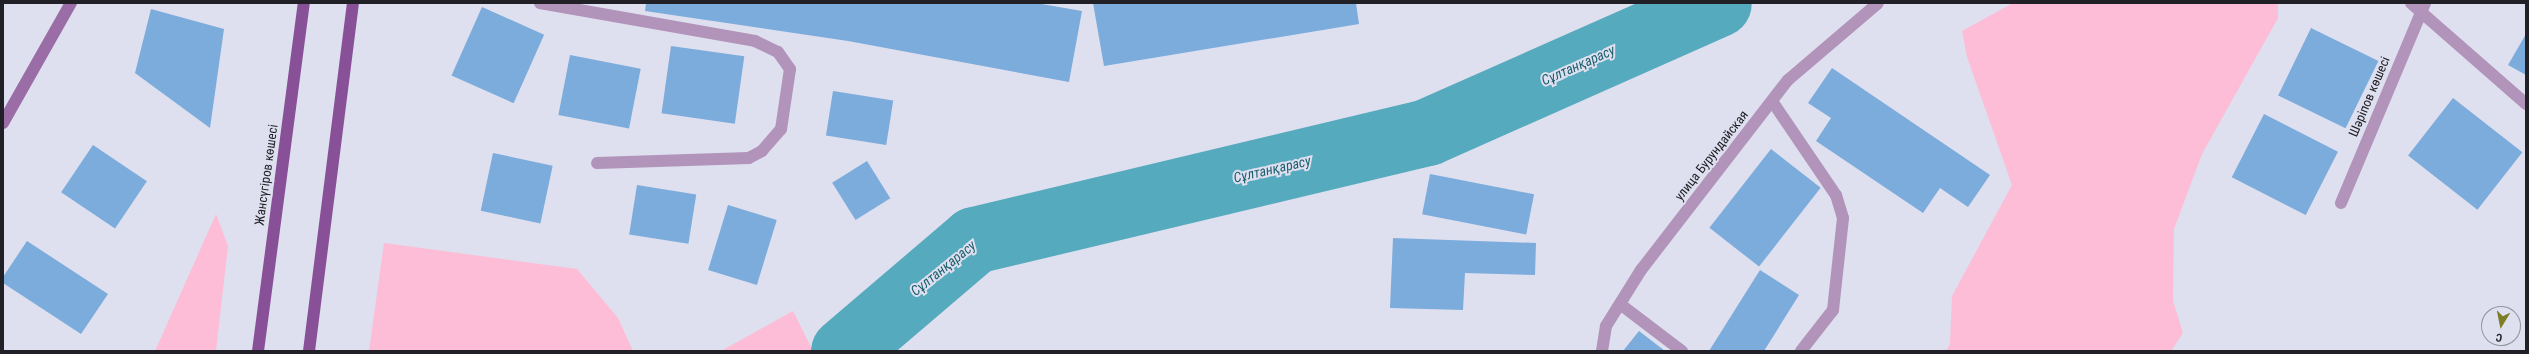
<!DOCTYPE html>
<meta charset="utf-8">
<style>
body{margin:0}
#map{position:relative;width:2529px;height:354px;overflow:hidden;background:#dedfef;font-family:"Roboto Condensed",sans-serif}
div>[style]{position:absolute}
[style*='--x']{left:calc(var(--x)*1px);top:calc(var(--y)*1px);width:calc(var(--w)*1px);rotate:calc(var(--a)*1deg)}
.green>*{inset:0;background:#febdd6}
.river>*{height:67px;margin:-33.5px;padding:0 33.5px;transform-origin:33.5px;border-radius:33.5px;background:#55aabd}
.building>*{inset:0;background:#7cacdb;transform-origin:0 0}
.lane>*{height:12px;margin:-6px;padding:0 6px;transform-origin:6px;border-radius:6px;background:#b293ba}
.street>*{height:12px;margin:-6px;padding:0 6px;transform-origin:6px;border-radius:6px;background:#b293ba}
.secondary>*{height:12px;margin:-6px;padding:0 6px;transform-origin:6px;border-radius:6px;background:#9a6da6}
.primary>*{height:12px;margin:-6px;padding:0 6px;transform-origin:6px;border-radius:6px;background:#885097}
span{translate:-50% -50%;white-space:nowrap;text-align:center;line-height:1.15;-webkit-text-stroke:4px #dedfef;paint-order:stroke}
.street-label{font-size:13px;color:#202026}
.water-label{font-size:14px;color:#1b606e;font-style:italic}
.frame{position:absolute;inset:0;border:4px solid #202026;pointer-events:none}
.north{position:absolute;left:2481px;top:306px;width:40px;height:40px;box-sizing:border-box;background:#dedfef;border:1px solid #92939f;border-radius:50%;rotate:190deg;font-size:11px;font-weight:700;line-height:16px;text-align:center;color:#202026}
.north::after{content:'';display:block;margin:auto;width:14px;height:18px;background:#7e7e26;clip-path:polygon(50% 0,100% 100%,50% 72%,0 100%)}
</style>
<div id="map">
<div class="green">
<div style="clip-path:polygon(2013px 3px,2278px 3px,2278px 18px,2202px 154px,2174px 229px,2173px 301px,2183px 333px,2171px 351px,1946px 351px,1950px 344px,1952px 296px,2012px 185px,1967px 57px,1962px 31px)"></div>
<div style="clip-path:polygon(216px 214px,228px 246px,216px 351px,155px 351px)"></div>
<div style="clip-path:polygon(384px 243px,577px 269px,618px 318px,633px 351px,369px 351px)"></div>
<div style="clip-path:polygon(793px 311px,813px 351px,721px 351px)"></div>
</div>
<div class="river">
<div style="--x:844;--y:351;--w:171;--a:-40.5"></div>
<div style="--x:974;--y:240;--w:466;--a:-13.4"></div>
<div style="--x:1427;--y:132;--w:318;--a:-23.9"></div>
</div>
<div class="building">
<div style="clip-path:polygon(646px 3px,1036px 3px,1082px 11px,1069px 82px,848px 41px,645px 11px)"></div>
<div style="clip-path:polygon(1093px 3px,1356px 3px,1359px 24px,1104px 66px)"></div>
<div style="left:482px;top:7px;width:68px;height:75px;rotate:24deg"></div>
<div style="clip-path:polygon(151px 9px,224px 29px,210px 128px,135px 73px)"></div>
<div style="left:2311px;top:28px;width:75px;height:75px;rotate:26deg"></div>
<div style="clip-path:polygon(2526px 34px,2526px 75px,2508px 65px)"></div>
<div style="left:671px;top:46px;width:74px;height:68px;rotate:8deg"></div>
<div style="left:570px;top:55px;width:72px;height:61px;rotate:11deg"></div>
<div style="clip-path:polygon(1832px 68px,1990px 175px,1968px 207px,1940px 188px,1923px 213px,1816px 141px,1831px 118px,1808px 103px)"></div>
<div style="left:833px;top:91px;width:61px;height:45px;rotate:9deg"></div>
<div style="left:2453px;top:98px;width:88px;height:73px;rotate:38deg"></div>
<div style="left:2264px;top:114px;width:83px;height:71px;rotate:27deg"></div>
<div style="left:93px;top:145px;width:65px;height:57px;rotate:34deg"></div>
<div style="left:1771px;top:149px;width:63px;height:100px;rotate:38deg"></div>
<div style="left:493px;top:153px;width:61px;height:59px;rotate:12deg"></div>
<div style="left:867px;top:161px;width:44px;height:41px;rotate:58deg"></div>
<div style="left:1430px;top:174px;width:106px;height:41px;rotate:11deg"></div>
<div style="left:637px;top:185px;width:60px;height:50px;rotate:9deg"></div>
<div style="left:728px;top:205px;width:51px;height:68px;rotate:17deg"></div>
<div style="clip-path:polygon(1393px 238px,1536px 243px,1535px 275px,1465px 273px,1463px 310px,1390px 308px)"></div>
<div style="clip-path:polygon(27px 241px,108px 294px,81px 334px,3px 283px,3px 277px)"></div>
<div style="clip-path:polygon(1760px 270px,1799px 295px,1764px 351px,1709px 351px)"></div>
<div style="clip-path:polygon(1639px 331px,1665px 351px,1623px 351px)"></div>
</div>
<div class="lane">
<div style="--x:2421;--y:12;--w:140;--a:41.2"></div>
</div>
<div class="street">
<div style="--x:540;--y:3;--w:218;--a:10"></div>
<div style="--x:755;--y:41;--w:25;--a:26"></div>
<div style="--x:778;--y:52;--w:21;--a:55"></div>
<div style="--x:790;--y:69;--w:61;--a:98.5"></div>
<div style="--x:781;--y:129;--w:29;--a:131"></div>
<div style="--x:762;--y:151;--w:15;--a:152"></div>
<div style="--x:749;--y:158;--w:152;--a:178.1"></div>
<div style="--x:2411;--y:3;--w:13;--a:42"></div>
<div style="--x:1772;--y:101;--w:114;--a:55.8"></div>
<div style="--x:1836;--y:195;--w:24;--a:73"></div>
<div style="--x:1843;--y:218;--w:93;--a:96.2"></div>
<div style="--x:1833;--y:310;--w:52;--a:128"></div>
<div style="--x:2341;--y:203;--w:217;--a:-67.2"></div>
<div style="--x:1620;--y:304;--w:78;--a:37.2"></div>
<div style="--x:1602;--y:351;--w:25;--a:-81"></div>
<div style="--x:1606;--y:326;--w:66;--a:-58"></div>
<div style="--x:1641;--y:270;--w:240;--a:-52.3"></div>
<div style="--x:1788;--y:80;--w:118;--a:-40.5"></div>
</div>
<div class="secondary">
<div style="--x:3;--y:123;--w:138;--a:-60.5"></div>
</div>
<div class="primary">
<div style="--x:258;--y:351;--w:351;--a:-82.5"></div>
<div style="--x:309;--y:351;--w:351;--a:-82.8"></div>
</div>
<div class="street-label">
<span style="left:2370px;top:97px;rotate:-67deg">Шәріпов көшесі</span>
<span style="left:1712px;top:156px;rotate:-52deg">улица Бурундайская</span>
<span style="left:267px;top:175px;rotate:-82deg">Жансүгіров көшесі</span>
</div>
<div class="water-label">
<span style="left:1578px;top:65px;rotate:-24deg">Сұлтанқарасу</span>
<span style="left:1272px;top:169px;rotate:-13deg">Сұлтанқарасу</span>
<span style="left:943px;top:268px;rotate:-39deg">Сұлтанқарасу</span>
</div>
<div class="frame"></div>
<div class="north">С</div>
</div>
